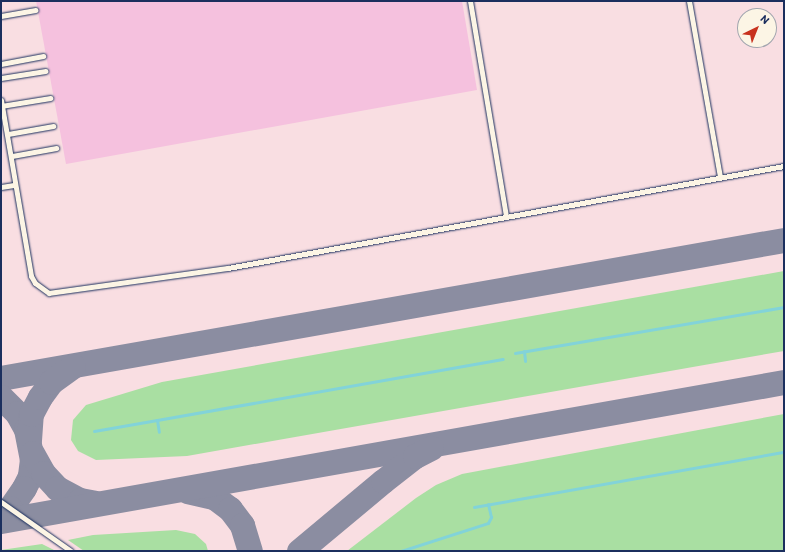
<!DOCTYPE html>
<style>
body{margin:0}
#map{position:relative;width:785px;height:552px;overflow:hidden;background:#fbebe4;font-family:Itim,sans-serif}
div>[style]{position:absolute}
[style*='--x']{left:calc(var(--x)*1px);top:calc(var(--y)*1px);width:calc(var(--w)*1px);rotate:calc(var(--a)*1deg)}
.built>*{inset:0;background:#f9dee2}
.green>*{inset:0;background:#a9dfa2}
.stream>*{height:3px;margin:-1.5px;padding:0 1.5px;transform-origin:1.5px;border-radius:1.5px;background:#82d3d9}
.taxiway>*{height:25px;margin:-12.5px;padding:0 12.5px;transform-origin:12.5px;border-radius:12.5px;background:#8b8da1}
.building>*{inset:0;background:#f5c1de}
.roads{filter:drop-shadow(0 0 1px #1b2f5e) drop-shadow(0 0 1px #1b2f5e)}
.service>*{height:5px;margin:-2.5px;padding:0 2.5px;transform-origin:2.5px;border-radius:2.5px;background:#fcf5e5}
span{translate:-50% -50%;white-space:nowrap;text-align:center;line-height:1.15;-webkit-text-stroke:3px #fcf5e5;paint-order:stroke}
.frame{position:absolute;inset:0;border:2px solid #1b2f5e;pointer-events:none}
.north{position:absolute;left:737px;top:8px;width:40px;height:40px;box-sizing:border-box;background:#fcf5e5;border:1px solid #a2a6af;border-radius:50%;rotate:43deg;font-size:11px;font-weight:700;line-height:16px;text-align:center;color:#1b2f5e}
.north::after{content:'';display:block;margin:auto;width:14px;height:18px;background:#c8321e;clip-path:polygon(50% 0,100% 100%,50% 72%,0 100%)}
</style>
<div id="map">
<div class="built">
<div style="clip-path:polygon(evenodd,1px 1px,784px 1px,784px 551px,1px 551px,1px 1px,745px 16px,769px 16px,769px 40px,745px 40px,745px 16px)"></div>
</div>
<div class="green">
<div style="clip-path:polygon(784px 271px,784px 351px,187px 456px,96px 460px,78px 451px,71px 440px,73px 420px,86px 405px,162px 382px)"></div>
<div style="clip-path:polygon(784px 414px,784px 551px,347px 551px,416px 498px,436px 485px,462px 474px)"></div>
<div style="clip-path:polygon(176px 530px,195px 534px,206px 544px,208px 551px,84px 551px,68px 540px,93px 535px)"></div>
<div style="clip-path:polygon(42px 544px,56px 551px,1px 551px,1px 550px)"></div>
</div>
<div class="stream">
<div style="--x:524;--y:351;--w:10;--a:84"></div>
<div style="--x:515;--y:353;--w:273;--a:-9.7"></div>
<div style="--x:157;--y:420;--w:351;--a:-10"></div>
<div style="--x:94;--y:431;--w:64;--a:-9.9"></div>
<div style="--x:157;--y:420;--w:12;--a:81"></div>
<div style="--x:474;--y:507;--w:315;--a:-10.1"></div>
<div style="--x:401;--y:551;--w:91;--a:-17.8"></div>
<div style="--x:488;--y:523;--w:7;--a:-63"></div>
<div style="--x:491;--y:517;--w:13;--a:-103"></div>
</div>
<div class="taxiway">
<div style="--x:1;--y:378;--w:795;--a:-10"></div>
<div style="--x:1;--y:397;--w:23;--a:45"></div>
<div style="--x:17;--y:413;--w:18;--a:61"></div>
<div style="--x:26;--y:429;--w:31;--a:79"></div>
<div style="--x:32;--y:459;--w:17;--a:97"></div>
<div style="--x:30;--y:476;--w:13;--a:117"></div>
<div style="--x:24;--y:488;--w:24;--a:125"></div>
<div style="--x:10;--y:508;--w:11;--a:146"></div>
<div style="--x:29;--y:440;--w:26;--a:-86"></div>
<div style="--x:31;--y:414;--w:19;--a:-62"></div>
<div style="--x:40;--y:397;--w:19;--a:-54"></div>
<div style="--x:51;--y:382;--w:27;--a:-36"></div>
<div style="--x:32;--y:453;--w:23;--a:61"></div>
<div style="--x:43;--y:473;--w:21;--a:47"></div>
<div style="--x:57;--y:488;--w:26;--a:28"></div>
<div style="--x:80;--y:500;--w:15;--a:11"></div>
<div style="--x:187;--y:491;--w:28;--a:13"></div>
<div style="--x:214;--y:497;--w:20;--a:37"></div>
<div style="--x:230;--y:509;--w:20;--a:53"></div>
<div style="--x:242;--y:525;--w:27;--a:73"></div>
<div style="--x:1;--y:521;--w:795;--a:-10.07"></div>
<div style="--x:299;--y:551;--w:109;--a:-39.8"></div>
<div style="--x:383;--y:481;--w:41;--a:-38"></div>
<div style="--x:415;--y:456;--w:18;--a:-27"></div>
</div>
<div class="building">
<div style="clip-path:polygon(36px 1px,462px 1px,477px 90px,66px 164px)"></div>
</div>
<div class="roads">
<div class="service">
<div style="--x:470;--y:1;--w:219;--a:80.5"></div>
<div style="--x:689;--y:1;--w:179;--a:80"></div>
<div style="--x:1;--y:16;--w:35;--a:-10"></div>
<div style="--x:1;--y:64;--w:43;--a:-10.8"></div>
<div style="--x:1;--y:78;--w:45;--a:-9"></div>
<div style="--x:1;--y:100;--w:179;--a:80.3"></div>
<div style="--x:31;--y:276;--w:8;--a:60"></div>
<div style="--x:35;--y:283;--w:17;--a:36"></div>
<div style="--x:49;--y:293;--w:181;--a:-8"></div>
<div style="--x:228;--y:268;--w:565;--a:-10.4"></div>
<div style="--x:1;--y:106;--w:50;--a:-9.3"></div>
<div style="--x:8;--y:134;--w:46;--a:-10.1"></div>
<div style="--x:12;--y:156;--w:45;--a:-10.3"></div>
<div style="--x:1;--y:187;--w:13;--a:-9"></div>
<div style="--x:1;--y:502;--w:85;--a:35"></div>
</div>
</div>
<div class="frame"></div>
<div class="north">N</div>
</div>
